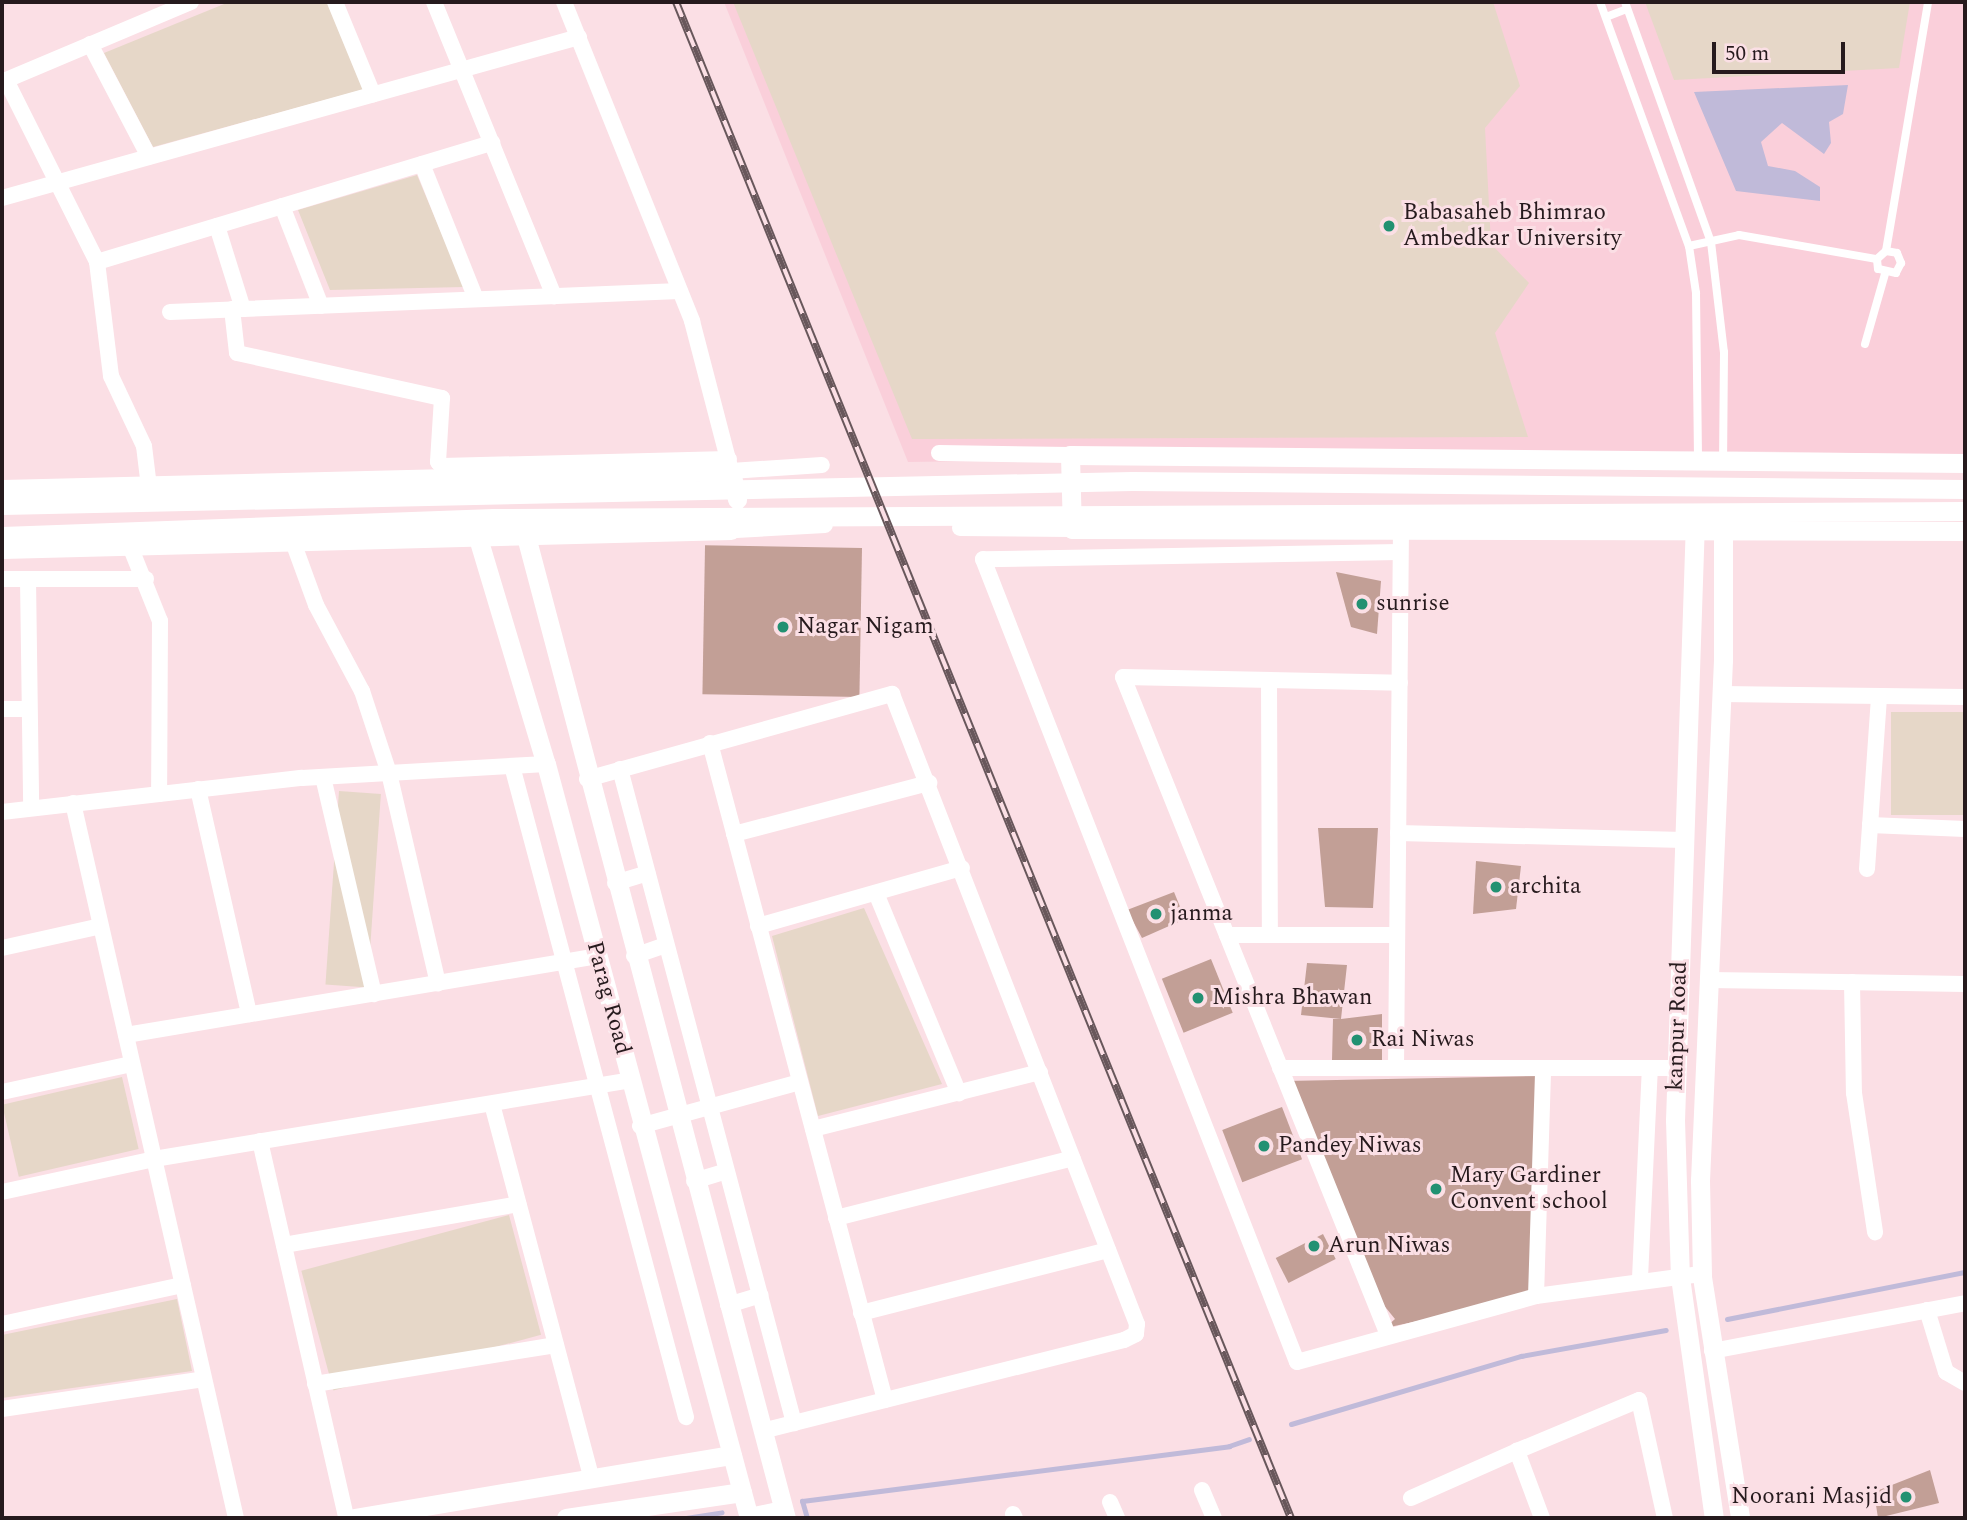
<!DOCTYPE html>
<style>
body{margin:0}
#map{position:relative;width:1967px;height:1520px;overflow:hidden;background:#fbdfe5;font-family:Spectral,serif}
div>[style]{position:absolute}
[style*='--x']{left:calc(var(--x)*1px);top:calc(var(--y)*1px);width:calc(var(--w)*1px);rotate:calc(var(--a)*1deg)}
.built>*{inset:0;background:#facfda}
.green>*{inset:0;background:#e6d7c8;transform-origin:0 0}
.water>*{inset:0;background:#c0bad9}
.stream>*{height:5px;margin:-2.5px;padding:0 2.5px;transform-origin:2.5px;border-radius:2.5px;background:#c0bad9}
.building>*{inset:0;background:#c29f96;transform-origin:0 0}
.service>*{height:8px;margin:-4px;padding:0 4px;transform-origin:4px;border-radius:4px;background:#fff}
.minor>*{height:16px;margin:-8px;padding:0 8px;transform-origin:8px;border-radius:8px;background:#fff}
.tertiary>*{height:19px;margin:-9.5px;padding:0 9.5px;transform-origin:9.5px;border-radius:9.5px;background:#fff}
.rail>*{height:8px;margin-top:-4px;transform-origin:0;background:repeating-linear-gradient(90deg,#fbdfe5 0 16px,#68575b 0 32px);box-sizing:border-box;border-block:2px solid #68575b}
.dots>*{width:19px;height:19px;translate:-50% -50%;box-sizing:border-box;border:4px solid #fbdfe5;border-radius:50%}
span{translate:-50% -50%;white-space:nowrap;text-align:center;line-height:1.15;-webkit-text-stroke:6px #fbdfe5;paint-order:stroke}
.poi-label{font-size:23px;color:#261a1d}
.left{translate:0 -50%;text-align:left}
.right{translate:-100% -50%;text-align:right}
.street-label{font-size:23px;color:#261a1d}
.frame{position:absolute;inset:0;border:4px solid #261a1d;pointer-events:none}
.scale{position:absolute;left:1712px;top:42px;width:133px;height:32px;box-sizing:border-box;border:4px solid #261a1d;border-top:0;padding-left:9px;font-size:21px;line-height:24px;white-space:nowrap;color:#261a1d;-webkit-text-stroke:5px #fbdfe5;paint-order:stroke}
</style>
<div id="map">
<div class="built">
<div style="clip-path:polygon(724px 2px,1965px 2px,1965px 455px,1735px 451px,908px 462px)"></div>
</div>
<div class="green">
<div style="clip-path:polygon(229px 2px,334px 2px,369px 88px,153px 147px,104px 53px)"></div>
<div style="clip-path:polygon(733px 2px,1493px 2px,1520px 86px,1485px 128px,1491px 244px,1529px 283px,1495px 333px,1528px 437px,912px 439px)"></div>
<div style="clip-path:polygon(1645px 2px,1910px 2px,1899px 68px,1674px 80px)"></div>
<div style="clip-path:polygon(417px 175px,464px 287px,330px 290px,298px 210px)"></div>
<div style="left:1891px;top:712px;width:74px;height:103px"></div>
<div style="left:339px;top:791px;width:42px;height:194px;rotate:4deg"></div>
<div style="clip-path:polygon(864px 908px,942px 1084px,818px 1116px,772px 936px)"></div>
<div style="left:122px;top:1077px;width:74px;height:123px;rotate:77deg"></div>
<div style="left:509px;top:1215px;width:124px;height:215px;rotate:75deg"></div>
<div style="clip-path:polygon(177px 1299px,192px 1371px,2px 1398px,2px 1335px)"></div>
</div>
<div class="water">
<div style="clip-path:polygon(1848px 85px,1843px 114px,1829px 122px,1831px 143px,1824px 154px,1782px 123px,1761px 142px,1768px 166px,1795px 171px,1820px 187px,1820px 201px,1736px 191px,1694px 92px)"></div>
</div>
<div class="stream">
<div style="--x:1727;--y:1319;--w:243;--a:-11.2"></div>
<div style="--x:1291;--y:1424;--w:240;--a:-16.5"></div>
<div style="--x:1521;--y:1356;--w:147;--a:-10.2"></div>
<div style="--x:686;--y:1518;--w:36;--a:-9"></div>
<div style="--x:807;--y:1518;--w:18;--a:-106"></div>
<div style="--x:802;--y:1501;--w:431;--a:-7.3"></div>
<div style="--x:1229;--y:1446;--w:21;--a:-19"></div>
</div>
<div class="building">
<div style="left:862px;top:548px;width:149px;height:157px;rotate:91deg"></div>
<div style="clip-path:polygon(1336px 572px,1381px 581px,1377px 634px,1351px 627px)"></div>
<div style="clip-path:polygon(1318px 828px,1378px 828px,1373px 908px,1325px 907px)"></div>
<div style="clip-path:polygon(1476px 861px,1521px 866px,1516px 909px,1473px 914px)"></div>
<div style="clip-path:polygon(1174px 892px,1185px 919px,1142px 938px,1127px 910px)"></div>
<div style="left:1211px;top:959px;width:58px;height:53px;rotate:68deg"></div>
<div style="clip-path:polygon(1307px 963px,1347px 965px,1341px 1019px,1382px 1014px,1382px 1068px,1332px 1060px,1333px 1019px,1341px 1019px,1301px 1015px)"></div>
<div style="clip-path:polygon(1543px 1076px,1536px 1296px,1385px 1328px,1395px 1319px,1382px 1303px,1286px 1081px)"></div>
<div style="left:1282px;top:1107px;width:56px;height:64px;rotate:69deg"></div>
<div style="left:1323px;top:1234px;width:28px;height:53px;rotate:63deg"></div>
<div style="clip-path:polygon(1930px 1470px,1939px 1503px,1878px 1518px,1874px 1492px)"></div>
</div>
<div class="service">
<div style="--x:1600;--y:2;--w:260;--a:70"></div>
<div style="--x:1689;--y:246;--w:48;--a:81.5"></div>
<div style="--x:1696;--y:293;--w:166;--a:89.3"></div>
<div style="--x:1625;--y:2;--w:255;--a:70.3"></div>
<div style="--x:1711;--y:242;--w:111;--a:83.3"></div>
<div style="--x:1724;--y:352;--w:107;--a:90.5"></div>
<div style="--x:1606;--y:17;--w:22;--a:-21"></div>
<div style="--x:1689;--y:246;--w:51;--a:-12.4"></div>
<div style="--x:1739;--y:235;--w:140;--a:9.9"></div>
<div style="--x:1886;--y:251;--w:253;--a:-80.4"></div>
<div style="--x:1886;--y:251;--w:11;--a:10"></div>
<div style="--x:1897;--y:253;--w:11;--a:68"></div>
<div style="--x:1901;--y:263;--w:11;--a:117"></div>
<div style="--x:1896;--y:273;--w:18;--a:-167"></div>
<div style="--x:1878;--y:269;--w:10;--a:-96"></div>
<div style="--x:1877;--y:259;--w:12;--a:-42"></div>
<div style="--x:1865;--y:344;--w:73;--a:-74.1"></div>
</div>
<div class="minor">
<div style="--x:191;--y:2;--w:201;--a:157.1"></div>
<div style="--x:6;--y:80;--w:203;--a:63.4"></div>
<div style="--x:97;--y:262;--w:413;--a:-16.8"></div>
<div style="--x:335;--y:2;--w:100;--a:67.6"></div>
<div style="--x:434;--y:2;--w:318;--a:67.8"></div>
<div style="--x:564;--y:2;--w:344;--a:68.1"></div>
<div style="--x:692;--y:321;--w:155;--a:75.4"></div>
<div style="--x:731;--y:471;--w:91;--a:-3.8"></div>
<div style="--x:90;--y:44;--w:127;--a:62.4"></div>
<div style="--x:422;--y:164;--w:145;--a:68.2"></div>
<div style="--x:2;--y:198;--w:599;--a:-15.59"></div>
<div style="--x:282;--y:206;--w:107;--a:68.7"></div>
<div style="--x:217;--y:226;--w:87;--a:72.6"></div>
<div style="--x:97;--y:262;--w:115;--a:83"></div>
<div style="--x:111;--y:376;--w:77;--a:64.8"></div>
<div style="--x:144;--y:446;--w:41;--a:83"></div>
<div style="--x:232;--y:309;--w:44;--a:83.5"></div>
<div style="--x:237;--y:353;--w:210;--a:12.4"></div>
<div style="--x:442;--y:398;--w:64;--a:93.6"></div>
<div style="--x:438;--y:462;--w:6;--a:45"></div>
<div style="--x:442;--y:466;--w:287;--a:-1.4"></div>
<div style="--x:170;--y:312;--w:510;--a:-2.36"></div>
<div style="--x:939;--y:453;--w:131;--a:0.9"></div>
<div style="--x:960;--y:528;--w:112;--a:0.5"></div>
<div style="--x:736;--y:530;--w:89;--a:-3.2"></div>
<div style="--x:293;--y:542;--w:67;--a:69.9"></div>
<div style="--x:316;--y:605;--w:98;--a:61.9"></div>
<div style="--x:362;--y:691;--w:86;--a:71.8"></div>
<div style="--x:389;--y:773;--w:216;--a:76.9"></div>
<div style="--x:130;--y:546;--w:81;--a:68.2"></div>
<div style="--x:160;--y:621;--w:173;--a:90.3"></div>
<div style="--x:1400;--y:552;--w:417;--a:179"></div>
<div style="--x:983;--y:559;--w:862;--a:68.64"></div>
<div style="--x:1297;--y:1362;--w:248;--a:-15.4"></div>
<div style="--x:1536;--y:1296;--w:166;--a:-7.6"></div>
<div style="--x:2;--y:579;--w:144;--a:0"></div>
<div style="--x:28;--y:579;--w:229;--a:89.2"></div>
<div style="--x:1269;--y:680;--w:255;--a:89.8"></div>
<div style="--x:1722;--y:694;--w:243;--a:0.7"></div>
<div style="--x:2;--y:709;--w:27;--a:0"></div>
<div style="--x:710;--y:743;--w:680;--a:75.08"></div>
<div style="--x:512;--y:766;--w:674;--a:75.04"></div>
<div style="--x:620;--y:769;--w:677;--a:75.1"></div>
<div style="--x:323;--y:777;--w:223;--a:76.8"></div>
<div style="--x:587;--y:779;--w:317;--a:-15.6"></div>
<div style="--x:892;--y:694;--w:676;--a:68.75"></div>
<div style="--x:1137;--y:1324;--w:10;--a:96"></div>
<div style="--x:1136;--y:1334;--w:13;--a:153"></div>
<div style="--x:1124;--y:1340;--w:373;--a:165.9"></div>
<div style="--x:198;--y:789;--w:231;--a:77.2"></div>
<div style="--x:73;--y:803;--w:733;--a:77.16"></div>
<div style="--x:2;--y:812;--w:302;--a:-6.5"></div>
<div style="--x:302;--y:778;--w:244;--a:-3.3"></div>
<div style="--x:1870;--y:825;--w:95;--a:2.4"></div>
<div style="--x:1398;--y:833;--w:286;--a:1.4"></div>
<div style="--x:734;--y:834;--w:202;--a:-14.7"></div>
<div style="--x:1867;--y:869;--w:173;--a:-86"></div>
<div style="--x:615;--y:883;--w:34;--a:-17"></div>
<div style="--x:876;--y:893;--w:217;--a:67.5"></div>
<div style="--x:758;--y:926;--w:212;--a:-15.9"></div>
<div style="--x:1227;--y:935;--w:170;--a:0"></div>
<div style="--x:2;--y:948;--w:101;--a:-12.5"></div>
<div style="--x:634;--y:956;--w:34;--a:-19"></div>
<div style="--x:1709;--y:980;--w:256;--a:0.9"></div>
<div style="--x:1852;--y:982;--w:111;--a:89"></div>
<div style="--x:1854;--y:1093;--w:141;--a:81.4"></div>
<div style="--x:126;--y:1035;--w:478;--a:-9.5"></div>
<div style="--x:1280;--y:1068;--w:397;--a:0"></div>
<div style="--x:1396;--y:1068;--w:536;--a:-89.47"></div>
<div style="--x:2;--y:1092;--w:133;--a:-12.2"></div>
<div style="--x:492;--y:1104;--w:388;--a:75.1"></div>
<div style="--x:640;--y:1126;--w:166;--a:-15.4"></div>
<div style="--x:813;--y:1129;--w:234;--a:-14.1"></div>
<div style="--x:260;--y:1141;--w:387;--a:77.1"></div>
<div style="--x:694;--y:1181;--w:34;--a:-17"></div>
<div style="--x:2;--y:1192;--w:156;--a:-12.2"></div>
<div style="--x:154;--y:1159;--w:482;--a:-9.4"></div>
<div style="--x:836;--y:1218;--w:244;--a:-14.2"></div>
<div style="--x:284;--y:1245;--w:238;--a:-9.9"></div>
<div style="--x:1640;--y:1278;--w:210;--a:-87.3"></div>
<div style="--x:1536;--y:1296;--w:228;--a:-88.2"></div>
<div style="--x:728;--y:1305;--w:34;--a:-17"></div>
<div style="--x:1927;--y:1310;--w:65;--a:73"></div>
<div style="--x:1946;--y:1372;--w:22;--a:30"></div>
<div style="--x:861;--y:1313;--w:255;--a:-14.3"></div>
<div style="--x:2;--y:1324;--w:185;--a:-12.2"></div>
<div style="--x:1388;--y:1335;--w:709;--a:-111.94"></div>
<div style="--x:1123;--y:677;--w:277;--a:1.2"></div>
<div style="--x:1712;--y:1351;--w:258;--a:-10.7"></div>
<div style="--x:315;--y:1384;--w:244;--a:-9.2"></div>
<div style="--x:2;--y:1409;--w:204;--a:-8.4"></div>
<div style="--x:1202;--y:1490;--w:30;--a:67"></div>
<div style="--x:1411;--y:1498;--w:116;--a:-23.9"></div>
<div style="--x:1110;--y:1502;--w:17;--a:66"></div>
<div style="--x:1013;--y:1514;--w:4;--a:63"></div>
<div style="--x:1542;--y:1518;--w:72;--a:-110.5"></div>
<div style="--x:1517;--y:1451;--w:132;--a:-22.7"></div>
<div style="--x:1639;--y:1400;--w:121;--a:77.6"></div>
</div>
<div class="tertiary">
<div style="--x:1965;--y:463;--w:895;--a:-179.49"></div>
<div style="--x:1070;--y:455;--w:74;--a:88.5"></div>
<div style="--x:1072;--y:529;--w:893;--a:0.13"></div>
<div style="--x:2;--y:489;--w:729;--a:-1.41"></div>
<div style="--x:731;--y:471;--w:29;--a:78"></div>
<div style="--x:2;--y:505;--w:1130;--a:-1.22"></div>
<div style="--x:1132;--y:481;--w:833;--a:0.55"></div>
<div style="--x:1695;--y:521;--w:599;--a:91.91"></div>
<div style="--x:1675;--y:1120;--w:157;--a:88.2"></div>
<div style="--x:1680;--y:1277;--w:243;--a:82"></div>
<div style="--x:1723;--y:522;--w:138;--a:90"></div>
<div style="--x:1723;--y:660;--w:521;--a:92.53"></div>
<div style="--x:1700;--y:1180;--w:97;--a:88.8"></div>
<div style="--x:1702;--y:1277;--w:244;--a:81"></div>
<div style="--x:523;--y:525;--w:1027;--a:75.17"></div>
<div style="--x:475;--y:528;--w:246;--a:73.3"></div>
<div style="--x:546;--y:764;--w:781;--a:74.93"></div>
<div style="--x:2;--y:536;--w:492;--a:-2.1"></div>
<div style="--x:494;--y:518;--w:1471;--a:-0.27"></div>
<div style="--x:2;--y:549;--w:729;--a:-1.49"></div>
<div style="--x:749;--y:1517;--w:35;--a:-12"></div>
<div style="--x:354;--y:1518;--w:383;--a:-9.5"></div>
<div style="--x:566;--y:1518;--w:178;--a:-8.4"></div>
</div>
<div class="rail">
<div style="--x:676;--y:2;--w:1636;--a:67.92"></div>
</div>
<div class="dots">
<div style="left:1389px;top:226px;background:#229172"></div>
<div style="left:1362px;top:604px;background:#229172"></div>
<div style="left:783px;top:627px;background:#229172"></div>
<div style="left:1496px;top:887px;background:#229172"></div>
<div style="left:1156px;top:914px;background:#229172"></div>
<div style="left:1198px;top:998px;background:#229172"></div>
<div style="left:1357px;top:1040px;background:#229172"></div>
<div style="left:1264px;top:1146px;background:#229172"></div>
<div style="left:1436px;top:1189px;background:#229172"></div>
<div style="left:1314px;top:1246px;background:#229172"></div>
<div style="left:1906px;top:1497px;background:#229172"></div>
</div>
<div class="poi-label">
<span class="left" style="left:1403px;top:226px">Babasaheb Bhimrao<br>Ambedkar University</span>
<span class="left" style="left:1376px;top:604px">sunrise</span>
<span class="left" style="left:797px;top:627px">Nagar Nigam</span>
<span class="left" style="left:1510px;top:887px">archita</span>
<span class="left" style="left:1170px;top:914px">janma</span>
<span class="left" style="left:1212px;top:998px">Mishra Bhawan</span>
<span class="left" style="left:1371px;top:1040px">Rai Niwas</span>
<span class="left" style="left:1278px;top:1146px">Pandey Niwas</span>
<span class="left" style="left:1450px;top:1189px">Mary Gardiner<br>Convent school</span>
<span class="left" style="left:1328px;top:1246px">Arun Niwas</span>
<span class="right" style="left:1892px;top:1497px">Noorani Masjid</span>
</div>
<div class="street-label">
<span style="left:608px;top:998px;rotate:75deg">Parag Road</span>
<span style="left:1678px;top:1026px;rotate:-88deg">kanpur Road</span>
</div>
<div class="frame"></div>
<div class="scale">50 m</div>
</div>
